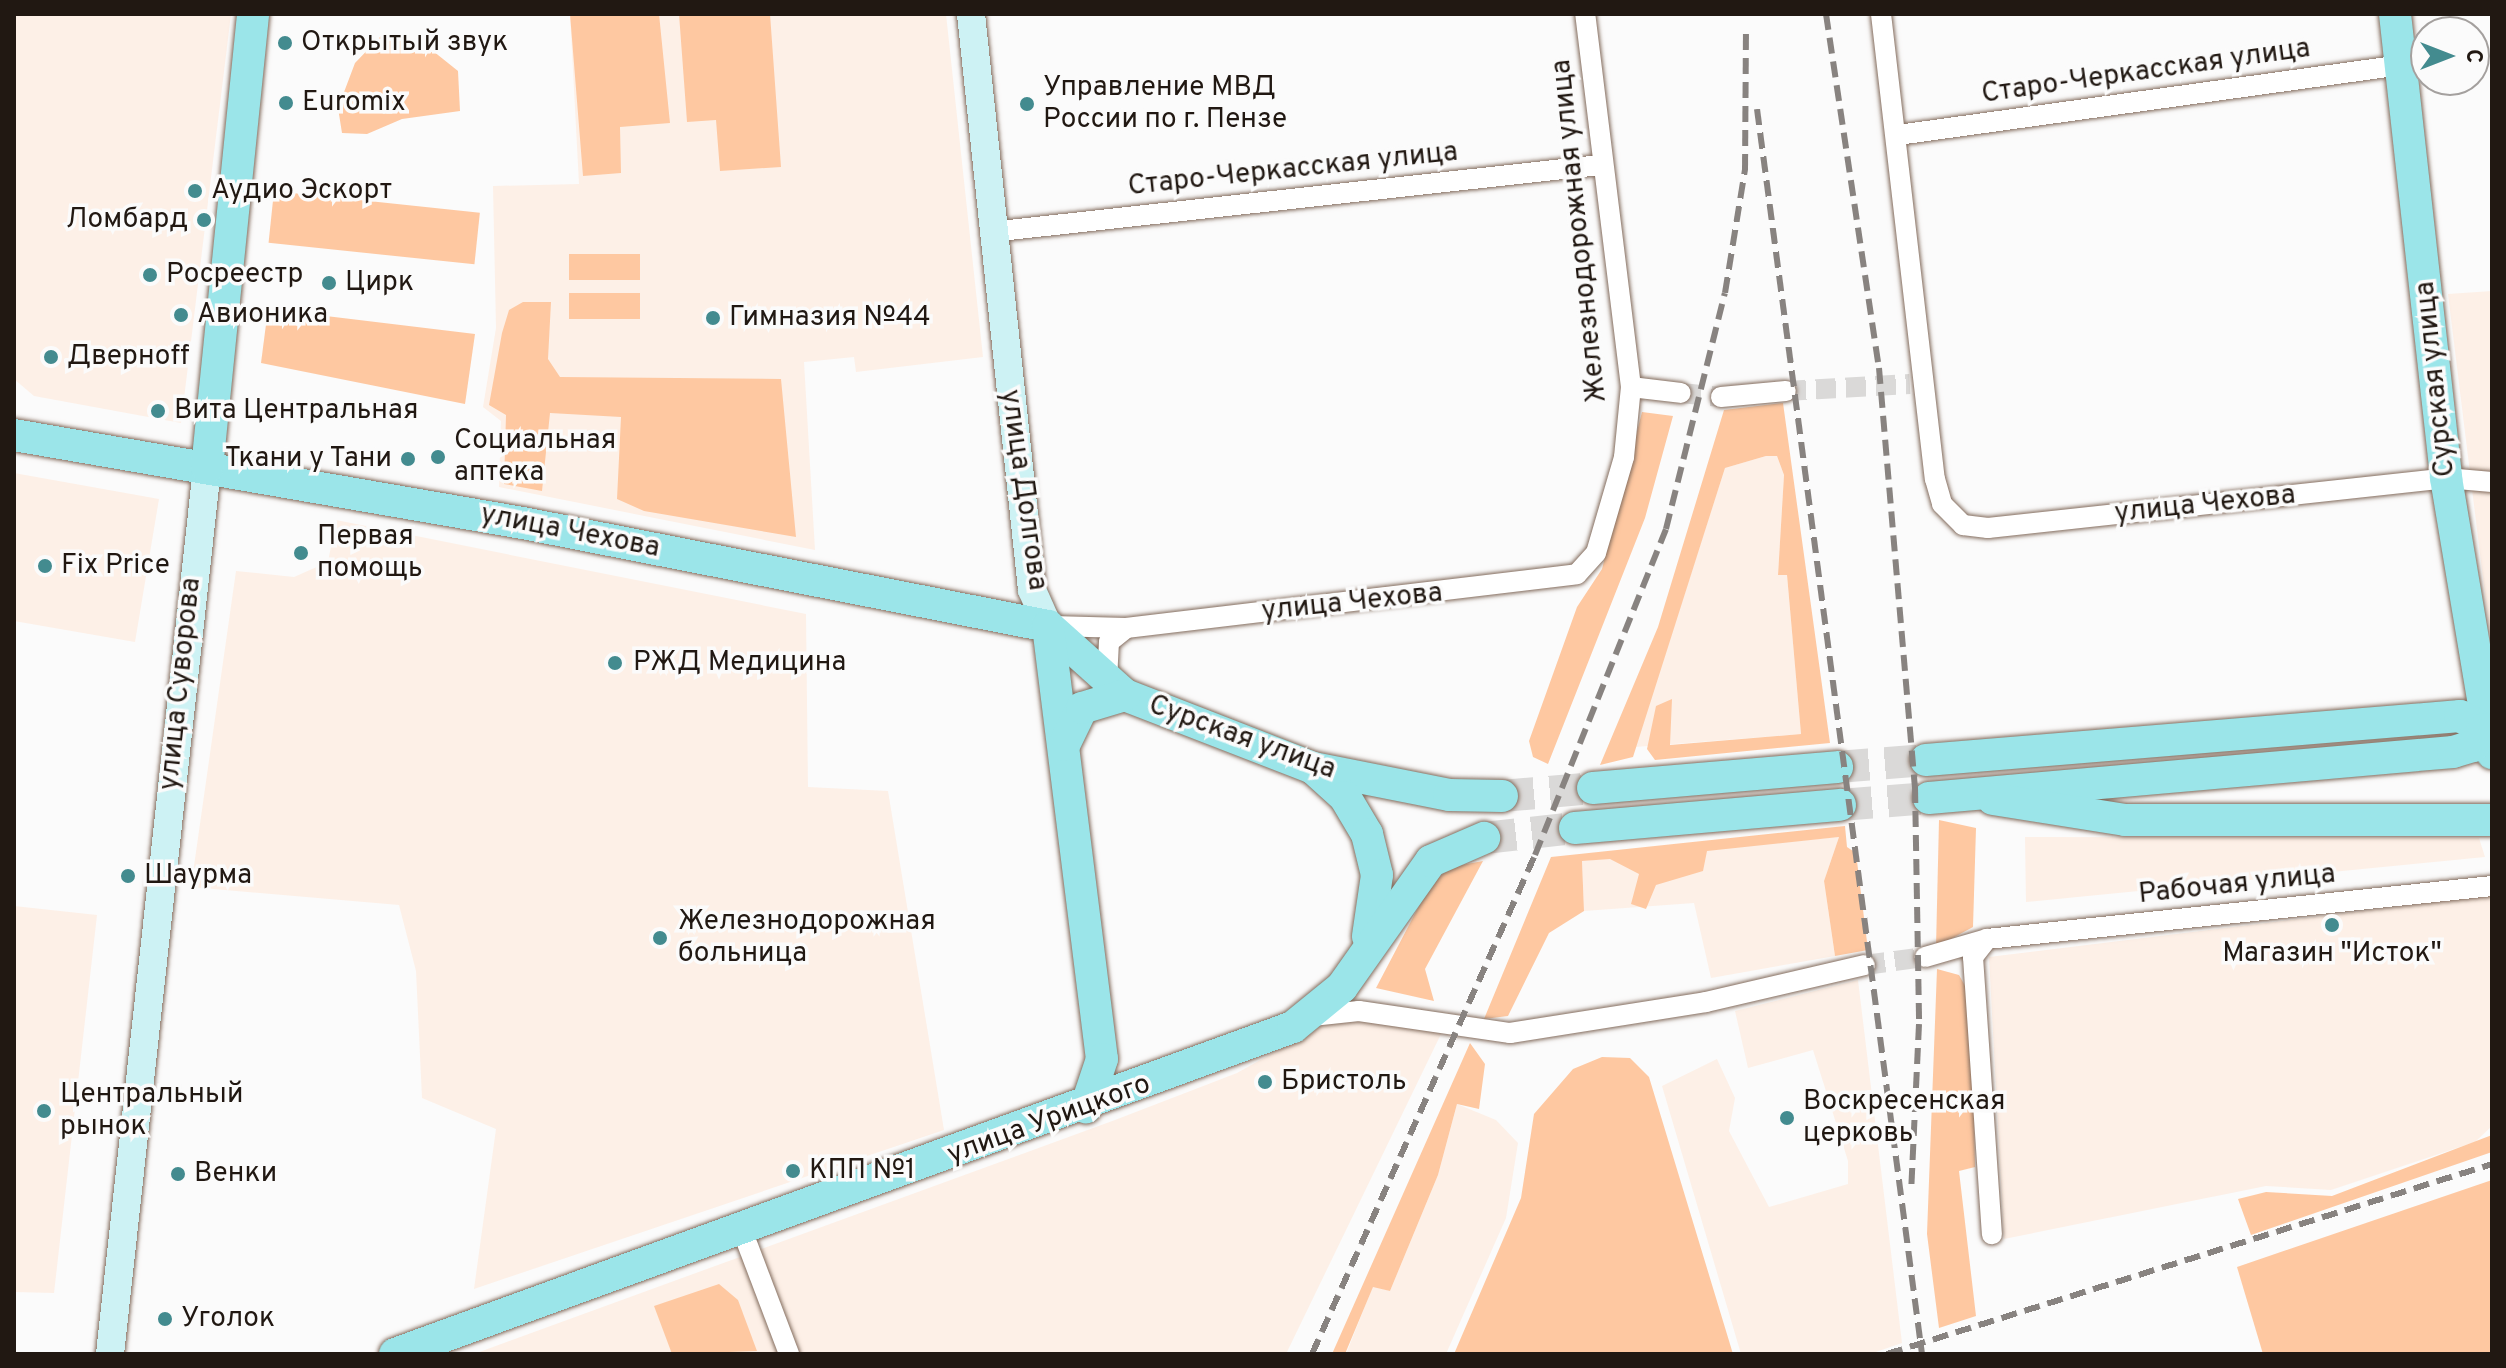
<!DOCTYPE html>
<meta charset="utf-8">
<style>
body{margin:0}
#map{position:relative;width:2506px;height:1368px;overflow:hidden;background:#fbfbfb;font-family:Overpass,sans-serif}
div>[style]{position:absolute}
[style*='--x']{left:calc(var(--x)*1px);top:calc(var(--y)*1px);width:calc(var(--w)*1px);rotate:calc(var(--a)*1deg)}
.built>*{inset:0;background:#fdf0e7}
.green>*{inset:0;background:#fec8a1;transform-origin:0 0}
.street-tunnel>*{height:20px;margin-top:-10px;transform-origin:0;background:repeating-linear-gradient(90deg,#dad9d8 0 20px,transparent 0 30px)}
.primary-tunnel>*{height:32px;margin-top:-16px;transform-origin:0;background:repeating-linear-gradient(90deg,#dad9d8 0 32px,transparent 0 48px)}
.roads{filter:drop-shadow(0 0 2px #836c5d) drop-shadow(0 0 2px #836c5d)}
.street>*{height:20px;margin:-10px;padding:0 10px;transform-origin:10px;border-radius:10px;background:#fff}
.secondary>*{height:28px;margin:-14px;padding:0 14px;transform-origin:14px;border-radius:14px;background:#cdf2f4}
.primary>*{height:32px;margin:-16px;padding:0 16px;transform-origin:16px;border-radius:16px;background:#9be5e9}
.rail>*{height:6px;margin-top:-3px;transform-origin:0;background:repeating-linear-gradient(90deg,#888380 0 16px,transparent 0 24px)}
.dots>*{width:22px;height:22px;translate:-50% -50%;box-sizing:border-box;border:4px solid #fbfbfb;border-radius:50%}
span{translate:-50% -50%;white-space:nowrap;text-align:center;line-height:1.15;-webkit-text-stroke:7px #fbfbfb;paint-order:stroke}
.poi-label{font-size:28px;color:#211812}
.left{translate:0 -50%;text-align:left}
.right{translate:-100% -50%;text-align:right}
.street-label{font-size:28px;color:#211812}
.frame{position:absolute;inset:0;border:16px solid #211812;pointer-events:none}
.north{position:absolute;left:2410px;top:16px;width:80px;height:80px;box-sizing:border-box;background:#fbfbfb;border:2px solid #a4a09e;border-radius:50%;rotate:90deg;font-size:22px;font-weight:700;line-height:32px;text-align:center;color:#211812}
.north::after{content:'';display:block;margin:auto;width:28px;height:36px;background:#438b8f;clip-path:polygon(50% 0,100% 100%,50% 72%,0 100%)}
</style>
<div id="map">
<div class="built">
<div style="clip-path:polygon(14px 14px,231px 14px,181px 423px,34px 396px,14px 379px)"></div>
<div style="clip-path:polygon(570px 14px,946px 14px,983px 357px,856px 372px,854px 357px,804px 362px,815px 550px,499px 487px,501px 421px,483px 407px,496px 328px,493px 186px,579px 184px)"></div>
<div style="clip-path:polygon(2492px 291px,2492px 651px,2448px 294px)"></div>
<div style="clip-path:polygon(1766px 456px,1777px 456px,1784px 475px,1778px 575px,1787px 575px,1801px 734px,1635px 747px,1725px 468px)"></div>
<div style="clip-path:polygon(14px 473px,159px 499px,135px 642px,14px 621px)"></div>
<div style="clip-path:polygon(336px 520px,806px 614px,808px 787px,888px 791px,944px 1130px,474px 1289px,496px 1129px,422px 1098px,416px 971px,399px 905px,191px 887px,236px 571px,294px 577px,328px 562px)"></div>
<div style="clip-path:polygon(1839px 837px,1824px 881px,1835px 956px,1711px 978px,1694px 903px,1584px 911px,1582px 861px)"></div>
<div style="clip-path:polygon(2025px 837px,2479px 838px,2485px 857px,2026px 902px)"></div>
<div style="clip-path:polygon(2492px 895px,2492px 1126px,2475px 1142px,2331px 1190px,2266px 1186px,2004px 1239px,1989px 957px)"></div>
<div style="clip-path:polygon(14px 906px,97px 915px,54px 1293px,14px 1292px)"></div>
<div style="clip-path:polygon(1858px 980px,1902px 1343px,1870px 1354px,1741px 1354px,1662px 1086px,1717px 1059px,1735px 1098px,1729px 1131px,1769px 1207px,1848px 1184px,1848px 1161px,1813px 1050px,1748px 1068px,1735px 1011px)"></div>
<div style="clip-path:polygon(1353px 1020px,1425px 1026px,1441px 1034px,1286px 1354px,474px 1354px,1115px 1120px,1237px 1073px,1321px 1026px)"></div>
<div style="clip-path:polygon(1457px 1104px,1496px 1120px,1518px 1143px,1506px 1218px,1446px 1354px,1346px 1354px,1373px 1286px,1390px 1291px,1438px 1175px)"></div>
</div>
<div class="green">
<div style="clip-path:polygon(570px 14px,659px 14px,670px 123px,620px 127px,621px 173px,583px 176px)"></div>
<div style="clip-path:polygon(679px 14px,770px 14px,781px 167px,720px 171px,716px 120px,687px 122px)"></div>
<div style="clip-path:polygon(381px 36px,428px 47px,458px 71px,460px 111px,402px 119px,367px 134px,342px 133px,338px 108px,355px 63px)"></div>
<div style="left:274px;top:191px;width:207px;height:52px;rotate:6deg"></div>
<div style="left:569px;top:254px;width:71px;height:26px"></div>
<div style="left:569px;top:293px;width:71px;height:26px"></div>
<div style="clip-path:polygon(523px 302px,551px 302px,548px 359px,560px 377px,781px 379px,796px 537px,644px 511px,617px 499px,621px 417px,550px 413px,542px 491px,504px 484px,506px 415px,489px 405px,502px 333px,509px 310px)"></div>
<div style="clip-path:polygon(268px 309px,475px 334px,465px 404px,261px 363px)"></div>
<div style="clip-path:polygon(1783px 403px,1830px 743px,1655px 760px,1647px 749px,1656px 706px,1672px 699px,1670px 745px,1801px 734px,1787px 575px,1778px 575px,1784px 475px,1777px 456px,1766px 456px,1725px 468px,1633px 757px,1600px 765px,1658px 627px,1724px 410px)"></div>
<div style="clip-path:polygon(1642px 412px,1673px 416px,1645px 518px,1548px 764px,1533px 757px,1529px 741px,1577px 607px,1602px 569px)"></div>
<div style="clip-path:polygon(1939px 820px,1976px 828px,1973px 927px,1936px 947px)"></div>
<div style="clip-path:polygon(1845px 826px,1847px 847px,1856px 853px,1868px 950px,1835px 956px,1824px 881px,1839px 837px,1707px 851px,1703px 871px,1656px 885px,1646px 909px,1631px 904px,1639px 874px,1610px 859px,1582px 861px,1584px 911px,1549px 933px,1508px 1016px,1484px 1019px,1551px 857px)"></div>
<div style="clip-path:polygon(1483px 861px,1425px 969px,1434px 1001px,1376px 988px,1430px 885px,1451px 867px)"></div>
<div style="clip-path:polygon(1937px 969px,1959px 975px,1972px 998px,1975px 1167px,1959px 1171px,1976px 1316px,1939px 1328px,1927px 1234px)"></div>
<div style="clip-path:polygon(1470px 1043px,1485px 1064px,1479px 1109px,1457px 1104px,1438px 1175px,1390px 1291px,1373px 1287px,1345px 1354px,1332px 1354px)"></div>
<div style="clip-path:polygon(1602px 1057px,1630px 1058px,1649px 1077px,1733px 1354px,1454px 1354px,1521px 1198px,1534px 1114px,1573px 1069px)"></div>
<div style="clip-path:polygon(2492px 1135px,2492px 1152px,2251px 1235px,2238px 1199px,2266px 1192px,2332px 1196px)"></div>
<div style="clip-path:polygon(2492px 1180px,2492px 1354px,2263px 1354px,2237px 1267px)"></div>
<div style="clip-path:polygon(719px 1284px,738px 1300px,757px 1351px,672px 1354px,654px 1306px)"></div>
</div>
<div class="street-tunnel">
<div style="--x:1786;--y:391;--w:124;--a:-3.2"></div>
<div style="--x:1681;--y:393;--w:40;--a:5.7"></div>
<div style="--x:1865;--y:965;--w:61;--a:-7.6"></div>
</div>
<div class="primary-tunnel">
<div style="--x:1837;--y:767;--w:89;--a:-4.5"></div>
<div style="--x:1502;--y:796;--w:91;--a:-5"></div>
<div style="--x:1840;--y:805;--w:89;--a:-4.5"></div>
<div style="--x:1484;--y:838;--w:92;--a:-6.3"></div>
</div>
<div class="roads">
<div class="street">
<div style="--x:1881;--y:14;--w:468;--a:83.4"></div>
<div style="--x:1935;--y:479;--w:26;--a:74"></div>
<div style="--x:1942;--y:504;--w:30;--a:45"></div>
<div style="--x:1963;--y:525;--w:25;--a:7"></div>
<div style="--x:1988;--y:528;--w:461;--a:-6.2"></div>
<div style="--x:2446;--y:478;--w:46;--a:5"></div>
<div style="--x:1898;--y:135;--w:509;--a:-7.91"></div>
<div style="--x:991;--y:232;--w:613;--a:-6.28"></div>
<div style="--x:1631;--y:387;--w:50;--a:6.8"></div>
<div style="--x:1721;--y:397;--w:65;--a:-5.3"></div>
<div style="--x:1052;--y:626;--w:74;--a:1.5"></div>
<div style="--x:1126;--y:628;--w:454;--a:-6.8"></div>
<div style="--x:1577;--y:574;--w:28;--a:-48"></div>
<div style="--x:1596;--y:553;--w:100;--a:-73.7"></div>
<div style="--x:1624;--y:457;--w:70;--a:-84.3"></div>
<div style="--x:1631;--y:387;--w:376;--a:-97"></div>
<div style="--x:1107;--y:680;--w:38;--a:-87"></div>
<div style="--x:1109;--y:642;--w:22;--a:-39"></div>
<div style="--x:1987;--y:939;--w:23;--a:128"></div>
<div style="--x:1973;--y:957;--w:278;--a:86.1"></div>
<div style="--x:1925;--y:957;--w:65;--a:-16.2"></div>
<div style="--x:1987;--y:939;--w:508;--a:-5.99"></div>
<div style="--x:1312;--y:1016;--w:47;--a:-6.1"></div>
<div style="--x:1359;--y:1011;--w:153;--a:8.3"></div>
<div style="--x:1510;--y:1033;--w:198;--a:-9"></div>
<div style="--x:1706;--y:1002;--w:163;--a:-13.1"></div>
<div style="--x:742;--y:1230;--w:133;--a:69.2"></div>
</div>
<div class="secondary">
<div style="--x:971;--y:14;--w:579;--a:83.95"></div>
<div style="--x:1032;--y:590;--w:39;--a:66"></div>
<div style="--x:110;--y:1354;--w:891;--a:-83.75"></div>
</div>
<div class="primary">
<div style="--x:2395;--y:14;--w:467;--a:83.7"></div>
<div style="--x:2446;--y:478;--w:279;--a:80.5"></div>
<div style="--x:14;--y:435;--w:522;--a:9.82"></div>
<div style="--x:528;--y:524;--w:530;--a:11.1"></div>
<div style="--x:207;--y:468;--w:456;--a:-84.2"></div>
<div style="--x:1048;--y:626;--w:103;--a:41.9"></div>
<div style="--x:1125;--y:695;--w:202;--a:21.2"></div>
<div style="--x:1313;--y:768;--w:139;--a:11.2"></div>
<div style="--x:1449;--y:795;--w:53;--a:1.1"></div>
<div style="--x:1048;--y:626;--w:436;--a:82.9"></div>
<div style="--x:1102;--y:1059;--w:51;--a:108.4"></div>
<div style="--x:1064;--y:745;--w:41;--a:-64.1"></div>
<div style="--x:1082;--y:708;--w:45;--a:-16.8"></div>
<div style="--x:1926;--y:760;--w:536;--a:-4.71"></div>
<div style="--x:2460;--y:716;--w:27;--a:28"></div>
<div style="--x:1314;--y:769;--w:42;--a:42.1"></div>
<div style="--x:1345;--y:797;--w:43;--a:59.3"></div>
<div style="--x:1367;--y:834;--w:42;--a:76.3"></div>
<div style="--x:1377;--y:875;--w:62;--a:98.4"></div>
<div style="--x:1593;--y:788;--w:245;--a:-4.9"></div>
<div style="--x:1929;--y:798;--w:526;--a:-5.02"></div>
<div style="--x:2453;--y:752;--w:21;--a:-17"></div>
<div style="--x:2473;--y:746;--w:20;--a:-57"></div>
<div style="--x:1993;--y:799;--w:134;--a:9"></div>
<div style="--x:2125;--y:820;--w:367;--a:0"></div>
<div style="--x:1575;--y:828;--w:266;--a:-5"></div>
<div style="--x:395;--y:1354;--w:956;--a:-20.01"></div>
<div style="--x:1293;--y:1027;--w:63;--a:-39.2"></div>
<div style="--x:1342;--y:987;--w:154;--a:-54.8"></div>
<div style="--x:1431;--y:861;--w:58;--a:-23.5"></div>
</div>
</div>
<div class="rail">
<div style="--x:1826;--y:14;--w:358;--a:81.5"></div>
<div style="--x:1879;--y:368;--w:421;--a:85.1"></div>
<div style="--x:1915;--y:787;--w:237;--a:89"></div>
<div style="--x:1919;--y:1024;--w:167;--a:92.7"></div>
<div style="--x:1757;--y:109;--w:1256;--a:82.45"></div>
<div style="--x:1312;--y:1354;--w:547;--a:-65.92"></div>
<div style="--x:1535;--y:855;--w:351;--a:-68.1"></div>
<div style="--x:1666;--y:529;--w:243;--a:-76"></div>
<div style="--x:1725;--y:293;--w:125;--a:-80.8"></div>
<div style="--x:1745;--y:170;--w:141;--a:-89.6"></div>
<div style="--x:1887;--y:1354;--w:634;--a:-17.43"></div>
</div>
<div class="dots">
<div style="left:285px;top:43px;background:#438b8f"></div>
<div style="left:286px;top:103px;background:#438b8f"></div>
<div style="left:1027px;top:104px;background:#438b8f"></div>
<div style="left:195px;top:191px;background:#438b8f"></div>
<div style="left:204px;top:220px;background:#438b8f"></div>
<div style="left:150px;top:275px;background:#438b8f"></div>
<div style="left:329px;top:283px;background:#438b8f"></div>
<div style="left:181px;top:315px;background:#438b8f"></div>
<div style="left:713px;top:318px;background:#438b8f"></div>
<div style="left:51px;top:357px;background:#438b8f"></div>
<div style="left:158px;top:411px;background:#438b8f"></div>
<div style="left:438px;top:457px;background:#438b8f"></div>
<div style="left:408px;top:459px;background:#438b8f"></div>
<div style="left:301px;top:553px;background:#438b8f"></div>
<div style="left:45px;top:566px;background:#438b8f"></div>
<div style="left:615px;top:663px;background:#438b8f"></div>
<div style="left:128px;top:876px;background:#438b8f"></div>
<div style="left:2332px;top:925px;background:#438b8f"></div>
<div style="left:660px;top:938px;background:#438b8f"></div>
<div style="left:1265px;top:1082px;background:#438b8f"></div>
<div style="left:44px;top:1111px;background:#438b8f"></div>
<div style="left:1787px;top:1118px;background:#438b8f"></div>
<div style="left:793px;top:1171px;background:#438b8f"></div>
<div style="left:178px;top:1174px;background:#438b8f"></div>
<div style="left:165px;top:1319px;background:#438b8f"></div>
</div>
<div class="poi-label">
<span class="left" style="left:301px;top:43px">Открытый звук</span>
<span class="left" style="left:1043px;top:104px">Управление МВД<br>России по г. Пензе</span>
<span class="left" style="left:302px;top:103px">Euromix</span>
<span class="left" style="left:211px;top:191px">Аудио Эскорт</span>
<span class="right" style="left:188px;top:220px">Ломбард</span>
<span class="left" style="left:166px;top:275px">Росреестр</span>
<span class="left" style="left:345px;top:283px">Цирк</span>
<span class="left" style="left:197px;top:315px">Авионика</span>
<span class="left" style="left:729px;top:318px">Гимназия №44</span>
<span class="left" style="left:67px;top:357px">Дверноff</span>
<span class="left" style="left:174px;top:411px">Вита Центральная</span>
<span class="left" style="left:454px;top:457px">Социальная<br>аптека</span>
<span class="right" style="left:392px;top:459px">Ткани у Тани</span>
<span class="left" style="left:317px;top:553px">Первая<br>помощь</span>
<span class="left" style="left:61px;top:566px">Fix Price</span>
<span class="left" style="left:633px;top:663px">РЖД Медицина</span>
<span class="left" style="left:144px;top:876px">Шаурма</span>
<span class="left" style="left:678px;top:938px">Железнодорожная<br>больница</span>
<span style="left:2332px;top:954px">Магазин "Исток"</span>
<span class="left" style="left:1281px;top:1082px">Бристоль</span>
<span class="left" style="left:60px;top:1111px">Центральный<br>рынок</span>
<span class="left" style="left:1803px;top:1118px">Воскресенская<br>церковь</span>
<span class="left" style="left:809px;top:1171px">КПП №1</span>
<span class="left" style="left:194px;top:1174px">Венки</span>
<span class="left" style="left:181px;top:1319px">Уголок</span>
</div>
<div class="street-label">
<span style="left:2146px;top:72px;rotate:-8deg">Старо-Черкасская улица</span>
<span style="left:1293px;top:170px;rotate:-6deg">Старо-Черкасская улица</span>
<span style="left:1580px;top:231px;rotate:-96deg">Железнодорожная улица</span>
<span style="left:2436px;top:379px;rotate:-96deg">Сурская улица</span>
<span style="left:1023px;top:490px;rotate:82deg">улица Долгова</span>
<span style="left:2205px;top:505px;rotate:-6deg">улица Чехова</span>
<span style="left:570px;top:532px;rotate:11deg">улица Чехова</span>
<span style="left:1352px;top:603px;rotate:-6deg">улица Чехова</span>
<span style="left:181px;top:684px;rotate:-84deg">улица Суворова</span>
<span style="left:1242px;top:738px;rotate:20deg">Сурская улица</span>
<span style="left:2237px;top:885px;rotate:-6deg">Рабочая улица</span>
<span style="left:1049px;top:1120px;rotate:-20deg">улица Урицкого</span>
</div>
<div class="frame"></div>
<div class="north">С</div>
</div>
